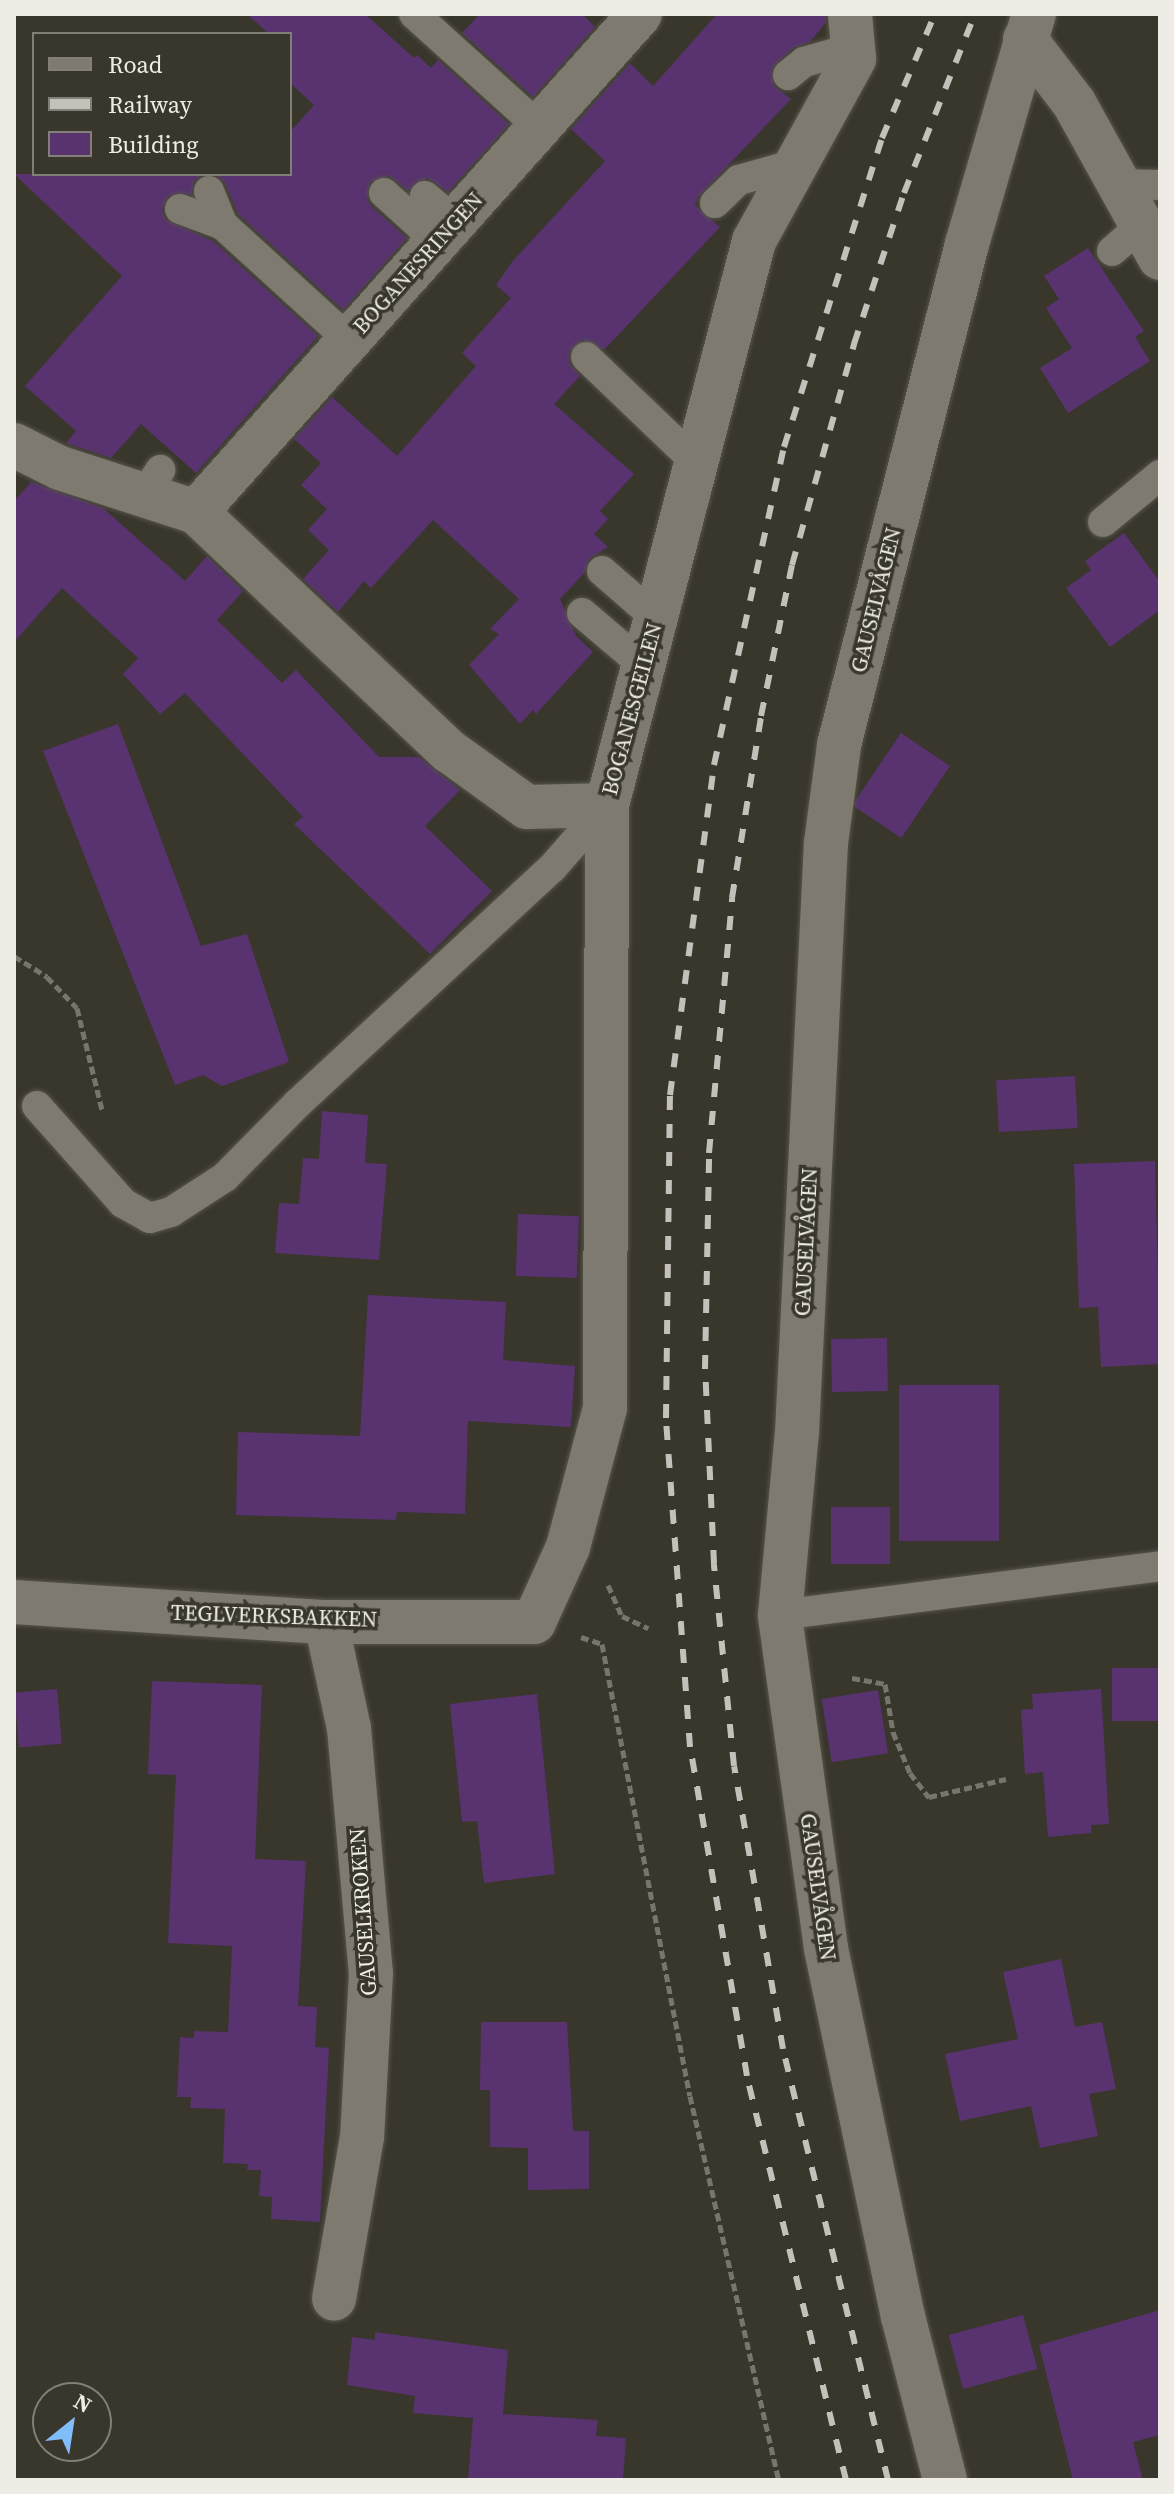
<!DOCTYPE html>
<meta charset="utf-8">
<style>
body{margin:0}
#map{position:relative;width:1174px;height:2494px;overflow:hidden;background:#39362c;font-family:"Source Serif 4",serif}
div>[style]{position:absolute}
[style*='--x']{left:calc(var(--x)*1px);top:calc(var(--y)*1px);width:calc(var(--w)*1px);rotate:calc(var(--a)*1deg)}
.building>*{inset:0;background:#58336f;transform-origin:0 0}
.path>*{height:5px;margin-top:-2.5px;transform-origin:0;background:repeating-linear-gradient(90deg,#78756c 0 8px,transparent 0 12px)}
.roads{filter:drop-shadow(0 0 2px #56544a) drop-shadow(0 0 2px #56544a)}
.lane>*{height:30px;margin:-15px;padding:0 15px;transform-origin:15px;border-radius:15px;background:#7e7a6f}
.street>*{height:44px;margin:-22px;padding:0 22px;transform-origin:22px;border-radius:22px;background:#7e7a6f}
.rail>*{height:6px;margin-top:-3px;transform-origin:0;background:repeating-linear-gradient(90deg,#c3c1b9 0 14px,transparent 0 28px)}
span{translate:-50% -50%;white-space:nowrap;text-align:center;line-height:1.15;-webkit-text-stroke:7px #39362c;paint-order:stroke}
.street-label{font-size:22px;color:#eeece5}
.frame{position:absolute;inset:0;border:16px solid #eeece5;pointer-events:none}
.legend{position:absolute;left:32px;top:32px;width:260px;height:144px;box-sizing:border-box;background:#39362c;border:2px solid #817f76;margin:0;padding:10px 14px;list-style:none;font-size:24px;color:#eeece5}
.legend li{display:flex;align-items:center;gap:16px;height:40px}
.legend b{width:40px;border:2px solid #817f76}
.north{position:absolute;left:32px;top:2382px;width:80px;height:80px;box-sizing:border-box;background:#39362c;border:2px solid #817f76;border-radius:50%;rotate:30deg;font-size:22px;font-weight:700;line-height:32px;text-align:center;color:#eeece5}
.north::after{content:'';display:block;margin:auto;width:28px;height:36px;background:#81bdfa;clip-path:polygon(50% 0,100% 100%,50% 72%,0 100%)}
</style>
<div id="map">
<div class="building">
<div style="clip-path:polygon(247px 14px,365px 14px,414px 58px,417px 55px,431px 68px,438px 60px,509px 124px,448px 192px,427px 178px,408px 191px,389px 176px,370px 182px,367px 198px,371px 206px,407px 238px,343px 310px,238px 214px,225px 183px,214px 174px,290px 174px,290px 132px,314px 105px,290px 83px,290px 34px,269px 34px)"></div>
<div style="clip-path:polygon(480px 14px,582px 14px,595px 27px,533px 97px,462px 33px)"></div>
<div style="clip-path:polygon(717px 14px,825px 14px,826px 22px,810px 42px,793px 48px,772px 68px,774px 86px,791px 99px,698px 197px,695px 205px,720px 227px,604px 350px,582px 340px,569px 352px,569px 363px,580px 376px,554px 404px,634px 474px,600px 511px,608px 519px,594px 534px,608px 547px,589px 559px,585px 572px,560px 599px,576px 636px,593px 652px,536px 714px,533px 710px,520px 724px,469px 665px,499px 634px,490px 629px,519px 599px,433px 520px,371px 588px,364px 581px,338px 612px,303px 579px,329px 550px,308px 530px,327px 509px,301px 485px,321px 463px,294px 439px,332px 397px,397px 456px,476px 366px,462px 353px,511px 298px,496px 285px,512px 262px,605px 161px,571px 129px,630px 63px,653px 86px)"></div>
<div style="clip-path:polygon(14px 174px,204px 174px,194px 181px,192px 194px,168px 196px,162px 211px,166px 220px,213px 241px,318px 336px,196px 473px,141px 424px,111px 458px,66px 443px,76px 431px,25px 386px,122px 276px)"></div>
<div style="clip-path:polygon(1088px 248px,1144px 331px,1135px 337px,1150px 361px,1068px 413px,1040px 368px,1072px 348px,1046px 308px,1059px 299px,1044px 276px)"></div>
<div style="clip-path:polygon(31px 482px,103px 508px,185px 581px,207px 556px,243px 591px,217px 620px,282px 683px,296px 670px,379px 757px,419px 757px,460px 790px,425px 826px,492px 891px,430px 954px,294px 824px,303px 817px,185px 693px,160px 714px,123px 674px,138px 658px,62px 588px,14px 642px,14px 501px)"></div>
<div style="clip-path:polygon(1124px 533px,1160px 582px,1160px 610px,1110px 647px,1066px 588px,1091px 570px,1085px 561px)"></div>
<div style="clip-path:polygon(118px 724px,201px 946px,247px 934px,289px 1062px,222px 1086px,203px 1075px,175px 1085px,43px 751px)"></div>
<div style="left:901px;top:733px;width:59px;height:87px;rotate:34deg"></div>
<div style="left:1075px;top:1076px;width:52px;height:79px;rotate:87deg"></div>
<div style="clip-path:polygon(322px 1111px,368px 1115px,365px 1163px,387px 1164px,379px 1260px,275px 1253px,279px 1203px,299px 1204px,303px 1158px,319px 1159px)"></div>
<div style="clip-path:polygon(1155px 1161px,1160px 1364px,1101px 1367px,1098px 1307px,1079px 1308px,1074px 1164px)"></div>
<div style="left:518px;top:1214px;width:61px;height:62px;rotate:2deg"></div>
<div style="clip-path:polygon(368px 1295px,506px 1302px,503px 1360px,575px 1366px,571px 1427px,468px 1421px,465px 1514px,397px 1512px,396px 1520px,236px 1515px,238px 1432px,360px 1436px)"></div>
<div style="left:887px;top:1338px;width:53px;height:56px;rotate:89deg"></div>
<div style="left:999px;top:1385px;width:156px;height:100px;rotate:90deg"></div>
<div style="left:831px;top:1507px;width:59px;height:57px"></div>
<div style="left:1160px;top:1668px;width:53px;height:48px;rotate:90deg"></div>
<div style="clip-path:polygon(152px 1681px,262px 1685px,255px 1859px,306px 1861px,298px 2006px,317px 2007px,315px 2047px,329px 2048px,320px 2222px,271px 2219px,272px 2197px,259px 2196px,261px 2170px,247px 2170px,248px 2164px,223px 2163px,225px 2109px,190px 2108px,191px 2097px,177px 2097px,180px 2037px,194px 2038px,194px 2031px,228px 2032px,232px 1946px,168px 1943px,176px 1775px,148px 1774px)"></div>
<div style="left:57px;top:1689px;width:55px;height:43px;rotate:85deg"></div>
<div style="clip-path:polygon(1101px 1689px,1109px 1824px,1091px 1825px,1091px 1833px,1048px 1837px,1043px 1772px,1025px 1774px,1021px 1710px,1033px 1709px,1032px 1694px)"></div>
<div style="left:878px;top:1690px;width:64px;height:57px;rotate:81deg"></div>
<div style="clip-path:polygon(537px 1694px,555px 1874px,484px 1883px,477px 1821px,462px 1822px,450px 1704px)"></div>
<div style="clip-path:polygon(1061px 1959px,1075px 2027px,1102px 2022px,1116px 2089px,1089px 2094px,1098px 2136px,1040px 2148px,1031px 2106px,960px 2121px,945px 2054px,1018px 2039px,1003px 1972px)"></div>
<div style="clip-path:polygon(481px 2022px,567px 2022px,573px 2131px,589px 2131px,589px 2189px,528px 2190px,528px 2148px,490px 2147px,490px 2090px,480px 2090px)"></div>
<div style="clip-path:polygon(1160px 2310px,1160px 2435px,1133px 2442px,1143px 2480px,1073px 2480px,1039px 2345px)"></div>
<div style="left:1023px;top:2315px;width:56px;height:77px;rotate:75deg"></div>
<div style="clip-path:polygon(375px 2332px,508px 2350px,503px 2414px,598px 2420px,596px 2436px,626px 2438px,623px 2480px,468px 2480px,473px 2418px,413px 2413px,415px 2396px,347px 2385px,352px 2337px,375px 2340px)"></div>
</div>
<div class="path">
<div style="--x:14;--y:956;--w:39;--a:32"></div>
<div style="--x:47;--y:977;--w:43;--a:45.9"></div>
<div style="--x:77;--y:1008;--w:105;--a:76.2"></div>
<div style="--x:608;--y:1585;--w:34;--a:66"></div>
<div style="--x:622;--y:1616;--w:29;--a:25"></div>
<div style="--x:581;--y:1637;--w:22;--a:18"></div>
<div style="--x:602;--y:1644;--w:460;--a:79"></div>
<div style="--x:690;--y:2096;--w:394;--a:77"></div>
<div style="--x:852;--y:1678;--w:34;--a:10"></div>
<div style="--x:885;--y:1684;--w:49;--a:80.5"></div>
<div style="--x:893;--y:1732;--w:44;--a:67.5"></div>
<div style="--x:910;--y:1773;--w:31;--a:52"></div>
<div style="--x:929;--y:1797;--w:79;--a:-13.2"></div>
</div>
<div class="roads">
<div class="lane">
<div style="--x:414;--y:14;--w:169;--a:42.1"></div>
<div style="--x:788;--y:75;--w:21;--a:-39"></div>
<div style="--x:804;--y:62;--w:51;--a:-15.9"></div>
<div style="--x:1118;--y:184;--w:42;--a:1.4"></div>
<div style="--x:209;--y:191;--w:37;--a:68"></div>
<div style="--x:384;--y:193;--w:72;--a:42.2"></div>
<div style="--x:425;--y:196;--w:39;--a:40"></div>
<div style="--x:715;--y:203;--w:33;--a:-44"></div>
<div style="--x:739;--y:180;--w:59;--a:-15.7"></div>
<div style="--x:180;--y:209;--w:46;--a:20.4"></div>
<div style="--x:223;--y:225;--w:171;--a:42.4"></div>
<div style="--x:1112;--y:251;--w:40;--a:-41"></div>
<div style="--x:586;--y:357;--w:152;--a:43.7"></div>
<div style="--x:144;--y:495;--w:30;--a:-57"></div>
<div style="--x:1103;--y:522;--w:74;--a:-39.5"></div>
<div style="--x:602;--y:571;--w:70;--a:41"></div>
<div style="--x:582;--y:613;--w:80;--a:40.4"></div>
<div style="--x:37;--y:1106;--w:130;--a:48.4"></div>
<div style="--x:123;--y:1203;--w:31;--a:29"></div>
<div style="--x:150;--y:1218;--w:22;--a:-16"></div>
<div style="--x:171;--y:1212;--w:64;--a:-32.9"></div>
<div style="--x:225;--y:1177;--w:104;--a:-45.4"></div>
<div style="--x:298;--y:1103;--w:346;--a:-42.8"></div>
<div style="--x:552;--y:868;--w:84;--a:-48.9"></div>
<div style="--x:780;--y:1615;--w:383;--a:-7.3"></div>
</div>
<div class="street">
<div style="--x:1025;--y:39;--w:81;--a:52.6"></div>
<div style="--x:1074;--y:103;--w:177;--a:61"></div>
<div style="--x:14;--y:445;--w:51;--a:26.6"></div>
<div style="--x:60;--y:468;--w:143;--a:17.9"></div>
<div style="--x:196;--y:512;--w:348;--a:43.4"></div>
<div style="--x:449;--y:751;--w:96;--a:35.7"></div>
<div style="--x:527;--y:807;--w:80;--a:-1.4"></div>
<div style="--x:196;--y:512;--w:667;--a:-48.28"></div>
<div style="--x:14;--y:1602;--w:313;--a:3.7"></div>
<div style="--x:326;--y:1622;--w:208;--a:0"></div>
<div style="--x:534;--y:1622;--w:82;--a:-65.6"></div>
<div style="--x:568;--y:1547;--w:144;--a:-75.1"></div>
<div style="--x:605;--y:1408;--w:603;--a:-89.81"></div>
<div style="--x:607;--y:805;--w:583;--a:-75.39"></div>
<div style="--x:754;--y:241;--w:208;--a:-61.2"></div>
<div style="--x:854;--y:59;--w:45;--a:-95.1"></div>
<div style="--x:326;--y:1622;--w:108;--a:77.8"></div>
<div style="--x:349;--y:1728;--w:246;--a:84.9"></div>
<div style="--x:371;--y:1973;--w:164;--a:93.1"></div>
<div style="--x:362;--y:2137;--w:164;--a:99.8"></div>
<div style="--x:945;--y:2480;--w:168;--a:-104.4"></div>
<div style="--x:903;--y:2317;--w:377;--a:-101.8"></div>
<div style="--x:826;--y:1948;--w:336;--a:-97.9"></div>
<div style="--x:780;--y:1615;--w:183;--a:-84.7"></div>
<div style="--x:797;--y:1433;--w:591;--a:-87.19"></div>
<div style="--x:826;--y:843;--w:99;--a:-82.4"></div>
<div style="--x:839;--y:745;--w:517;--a:-75.67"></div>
<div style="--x:967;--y:244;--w:240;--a:-73.8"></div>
</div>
</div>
<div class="rail">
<div style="--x:846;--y:2480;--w:416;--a:-103.8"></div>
<div style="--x:747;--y:2076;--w:334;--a:-99.8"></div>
<div style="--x:690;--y:1747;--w:330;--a:-94.2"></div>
<div style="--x:666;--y:1418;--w:323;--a:-89.3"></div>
<div style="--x:670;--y:1095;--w:333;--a:-82.4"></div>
<div style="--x:714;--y:765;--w:326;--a:-77.6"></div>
<div style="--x:784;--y:447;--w:324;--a:-72.4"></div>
<div style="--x:882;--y:138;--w:135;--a:-66.9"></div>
<div style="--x:888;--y:2480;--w:444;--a:-103.7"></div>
<div style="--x:783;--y:2049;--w:287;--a:-99.8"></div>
<div style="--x:734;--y:1766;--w:203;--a:-95.7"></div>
<div style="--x:714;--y:1564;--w:195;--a:-92.6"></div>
<div style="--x:705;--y:1369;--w:216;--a:-88.9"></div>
<div style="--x:709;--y:1153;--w:256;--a:-84.8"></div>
<div style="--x:732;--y:898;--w:184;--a:-80.9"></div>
<div style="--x:761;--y:716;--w:154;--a:-78.4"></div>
<div style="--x:792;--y:565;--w:230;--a:-74.3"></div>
<div style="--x:854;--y:344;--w:159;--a:-71.7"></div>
<div style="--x:904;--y:193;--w:193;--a:-68.4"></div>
</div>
<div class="street-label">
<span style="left:418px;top:263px;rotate:-48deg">BOGANESRINGEN</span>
<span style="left:876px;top:600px;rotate:-76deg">GAUSELVÅGEN</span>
<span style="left:632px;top:709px;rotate:-75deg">BOGANESGEILEN</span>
<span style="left:806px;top:1242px;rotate:-87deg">GAUSELVÅGEN</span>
<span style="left:274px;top:1616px;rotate:2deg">TEGLVERKSBAKKEN</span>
<span style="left:818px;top:1887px;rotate:82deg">GAUSELVÅGEN</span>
<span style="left:363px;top:1912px;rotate:-94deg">GAUSELKROKEN</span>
</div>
<div class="frame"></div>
<ul class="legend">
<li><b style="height:10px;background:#7e7a6f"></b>Road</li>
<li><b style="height:10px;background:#c3c1b9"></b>Railway</li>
<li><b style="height:22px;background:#58336f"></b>Building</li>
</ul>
<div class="north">N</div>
</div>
